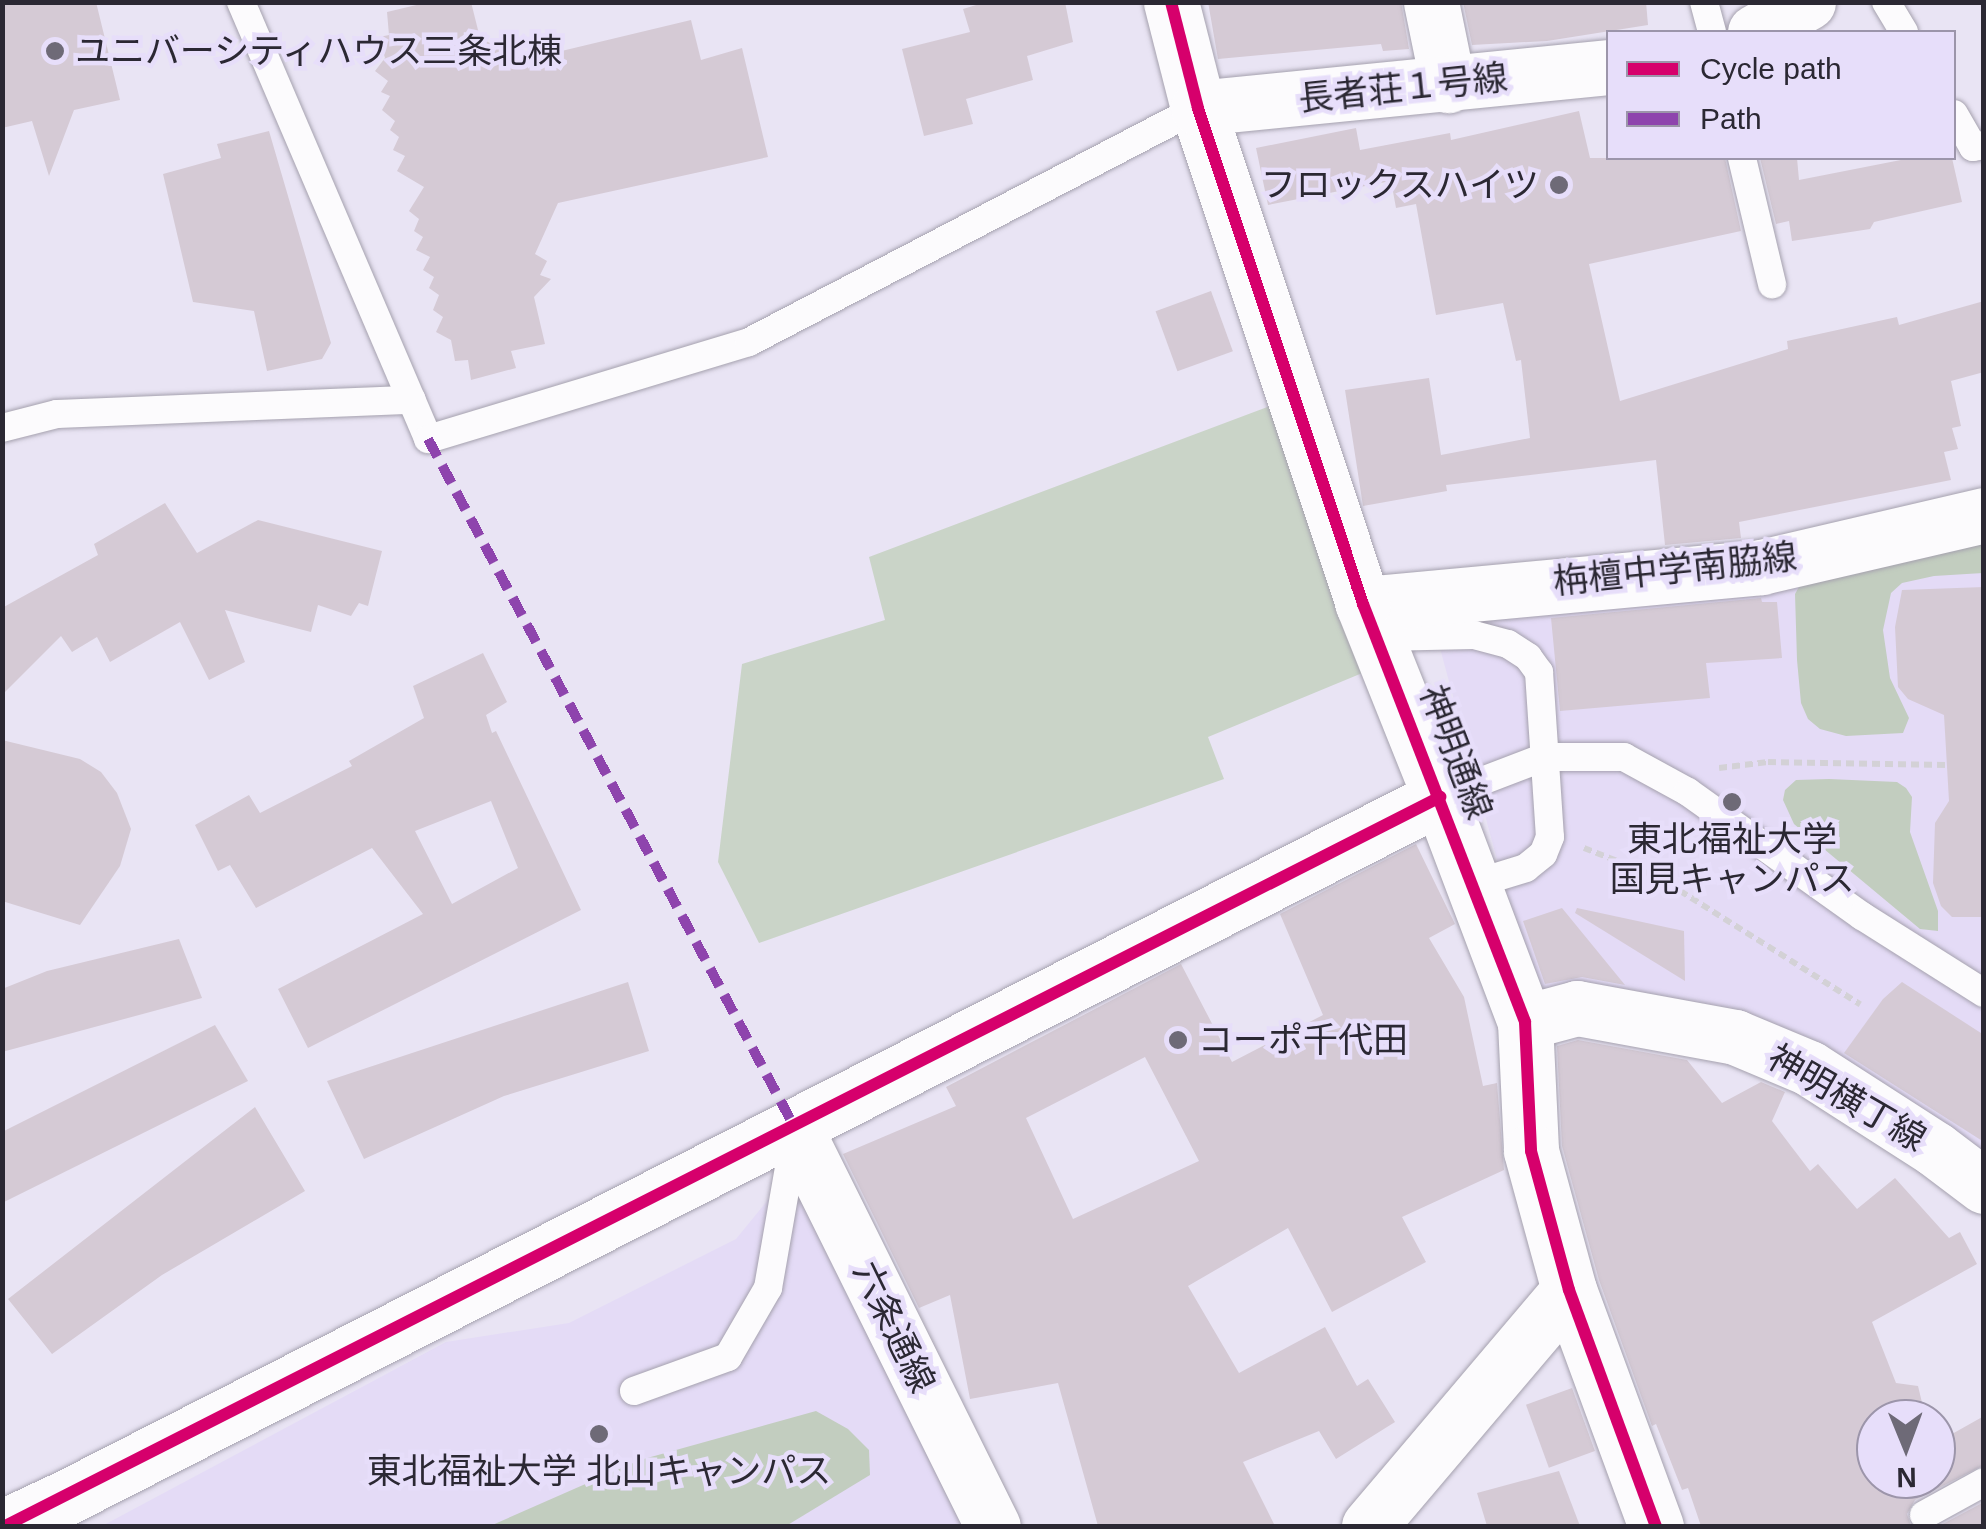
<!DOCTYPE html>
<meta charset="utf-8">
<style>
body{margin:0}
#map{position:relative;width:1986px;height:1529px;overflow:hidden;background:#e9e4f4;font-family:Helvetica,"Noto Sans JP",sans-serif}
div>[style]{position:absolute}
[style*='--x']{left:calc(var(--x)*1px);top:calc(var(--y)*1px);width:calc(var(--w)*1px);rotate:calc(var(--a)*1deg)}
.built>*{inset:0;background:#e4dbf6}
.green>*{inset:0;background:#cad4c8}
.forest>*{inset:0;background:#c2cdbf}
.building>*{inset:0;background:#d5cad5;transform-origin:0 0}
.path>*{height:6px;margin-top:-3px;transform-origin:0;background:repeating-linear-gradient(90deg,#d3d1d6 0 8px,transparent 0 13px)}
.roads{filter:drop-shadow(0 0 2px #a5a1ae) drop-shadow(0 0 2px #a5a1ae)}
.lane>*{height:28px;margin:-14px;padding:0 14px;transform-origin:14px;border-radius:14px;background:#fcfbfd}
.street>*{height:55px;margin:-27.5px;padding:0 27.5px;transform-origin:27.5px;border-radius:27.5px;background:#fcfbfd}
.secondary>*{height:55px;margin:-27.5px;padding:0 27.5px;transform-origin:27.5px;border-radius:27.5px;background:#fcfbfd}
.quiet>*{height:10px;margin-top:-5px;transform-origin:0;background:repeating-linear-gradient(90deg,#8e44ad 0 20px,transparent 0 30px)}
.cycleway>*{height:12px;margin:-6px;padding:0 6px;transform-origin:6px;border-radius:6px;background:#d6006c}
.dots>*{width:28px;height:28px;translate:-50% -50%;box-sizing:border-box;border:5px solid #e7defa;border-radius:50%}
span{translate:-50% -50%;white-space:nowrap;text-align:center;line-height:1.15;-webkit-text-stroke:9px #e7defa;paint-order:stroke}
.poi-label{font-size:35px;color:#2b2833}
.left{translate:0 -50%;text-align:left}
.right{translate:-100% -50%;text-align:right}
.street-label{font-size:35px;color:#2b2833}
.frame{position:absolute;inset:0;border:5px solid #2b2833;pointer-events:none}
.legend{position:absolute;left:1606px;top:30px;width:350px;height:130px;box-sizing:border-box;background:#e7defa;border:2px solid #9c95aa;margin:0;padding:12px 18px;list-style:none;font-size:30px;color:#2b2833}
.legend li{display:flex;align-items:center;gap:20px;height:50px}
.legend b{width:50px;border:2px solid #9c95aa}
.north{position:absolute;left:1856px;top:1399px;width:100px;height:100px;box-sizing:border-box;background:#e7defa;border:2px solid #9c95aa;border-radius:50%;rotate:179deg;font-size:28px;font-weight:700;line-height:40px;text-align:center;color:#2b2833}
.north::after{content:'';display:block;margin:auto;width:35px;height:45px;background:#6e6a77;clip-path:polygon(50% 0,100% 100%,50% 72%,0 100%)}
</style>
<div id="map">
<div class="built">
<div style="clip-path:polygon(1983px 532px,1983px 1168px,1754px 1027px,1533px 993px,1430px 611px)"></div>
<div style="clip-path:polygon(796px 1184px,971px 1526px,102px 1526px,446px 1342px,569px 1323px,736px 1239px,776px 1190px)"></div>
</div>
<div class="green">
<div style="clip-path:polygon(1275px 404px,1372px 669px,1208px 737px,1224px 779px,759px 943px,718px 862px,742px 664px,885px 620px,869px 557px)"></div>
</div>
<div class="forest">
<div style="clip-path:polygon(1983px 541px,1983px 573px,1934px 576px,1902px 583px,1891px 593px,1883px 630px,1890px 678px,1909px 718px,1903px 733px,1846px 736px,1820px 729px,1808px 719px,1801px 703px,1797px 660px,1795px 594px,1800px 585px)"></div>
<div style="clip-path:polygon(1829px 779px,1897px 782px,1906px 788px,1912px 797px,1910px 832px,1938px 911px,1938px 931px,1920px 929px,1794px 824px,1783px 800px,1785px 790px,1796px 780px)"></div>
<div style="clip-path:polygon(816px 1411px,848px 1429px,869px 1450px,870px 1475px,786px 1526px,490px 1526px,640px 1460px)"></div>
</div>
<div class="building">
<div style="clip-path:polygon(2px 2px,96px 2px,120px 100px,74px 110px,49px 176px,32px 121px,2px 128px)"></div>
<div style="clip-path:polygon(429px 2px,471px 2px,480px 38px,524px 60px,691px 20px,701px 60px,742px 48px,768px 157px,558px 203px,535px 254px,547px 261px,540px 275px,551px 279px,534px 297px,545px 344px,511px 351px,516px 368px,471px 380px,468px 360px,455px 361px,451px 340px,436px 332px,443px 317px,433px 310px,439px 295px,429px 288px,434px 277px,423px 270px,430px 257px,416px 250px,423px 237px,414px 231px,419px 219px,409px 211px,424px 187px,397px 171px,405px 156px,393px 150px,399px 137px,390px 130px,395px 121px,382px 110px,390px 96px,381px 92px,388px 81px,375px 71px,385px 58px,379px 37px,389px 35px,387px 12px)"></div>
<div style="clip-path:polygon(986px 2px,1065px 2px,1073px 42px,1027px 56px,1033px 80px,966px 99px,973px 124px,924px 136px,902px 49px,970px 32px,963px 9px)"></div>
<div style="clip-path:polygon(1208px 2px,1401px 2px,1409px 49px,1383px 51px,1381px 44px,1218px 59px)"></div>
<div style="clip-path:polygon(1463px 2px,1646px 2px,1648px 25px,1547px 41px,1472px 45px)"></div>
<div style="clip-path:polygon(1579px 111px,1590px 158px,1725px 158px,1741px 231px,1589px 264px,1620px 401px,1788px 349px,1787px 341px,1897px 317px,1899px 325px,1984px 301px,1984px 372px,1951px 381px,1961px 426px,1952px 428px,1958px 449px,1944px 452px,1951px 480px,1739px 522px,1741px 538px,1665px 545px,1656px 460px,1446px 485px,1447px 491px,1363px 506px,1345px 390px,1429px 378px,1441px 455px,1530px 438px,1521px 360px,1516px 361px,1503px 303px,1436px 315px,1416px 204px,1396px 208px,1391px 181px,1268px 205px,1256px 148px,1356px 128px,1360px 150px,1450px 133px,1451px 140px)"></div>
<div style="clip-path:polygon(269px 131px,331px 343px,322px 359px,267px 371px,254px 311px,193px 302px,163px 174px,221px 158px,217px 144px)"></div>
<div style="clip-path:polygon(1760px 158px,1797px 158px,1799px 180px,1911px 158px,1952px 158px,1962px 202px,1874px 222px,1870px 229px,1792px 241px,1789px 221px,1776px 224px)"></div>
<div style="left:1211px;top:291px;width:64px;height:59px;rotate:70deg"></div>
<div style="clip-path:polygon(165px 503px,197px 553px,258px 520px,382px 551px,368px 606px,359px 603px,351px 616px,318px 605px,311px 632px,225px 610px,245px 662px,209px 680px,180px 622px,110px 662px,97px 637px,72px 652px,61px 636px,2px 695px,2px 608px,98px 555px,94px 544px)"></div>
<div style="clip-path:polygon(1984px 587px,1984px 917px,1952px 917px,1941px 906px,1933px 883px,1935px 823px,1949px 801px,1944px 715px,1908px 699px,1898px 687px,1895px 627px,1902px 590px)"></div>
<div style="clip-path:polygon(1761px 598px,1762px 602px,1777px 602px,1782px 658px,1706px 663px,1710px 698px,1560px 711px,1551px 618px)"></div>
<div style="clip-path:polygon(evenodd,483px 653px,507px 702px,486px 715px,492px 733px,496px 731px,581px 910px,308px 1048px,278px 989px,423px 914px,372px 848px,256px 908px,230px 865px,218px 871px,195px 825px,249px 795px,260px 813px,352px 766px,349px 761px,424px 718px,413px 686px,483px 653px,491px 801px,518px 868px,452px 904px,415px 831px,491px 801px)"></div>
<div style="clip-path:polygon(2px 740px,80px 759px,101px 772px,117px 793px,131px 829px,120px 866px,80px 925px,2px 901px)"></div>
<div style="clip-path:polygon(evenodd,1416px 844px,1455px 924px,1429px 938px,1464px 997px,1483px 1086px,1497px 1083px,1504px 1170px,1402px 1217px,1426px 1262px,1332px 1312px,1288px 1228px,1188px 1286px,1239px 1373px,1325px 1327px,1357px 1386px,1368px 1379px,1395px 1422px,1336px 1459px,1319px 1431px,1243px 1462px,1275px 1526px,1098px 1526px,1058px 1383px,970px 1399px,950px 1295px,919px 1308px,843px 1154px,956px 1106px,946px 1087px,1181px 964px,1232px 1062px,1323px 1015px,1280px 914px,1416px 844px,1145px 1057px,1199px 1161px,1073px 1219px,1026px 1118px,1145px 1057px)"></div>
<div style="clip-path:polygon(1562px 908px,1625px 985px,1582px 977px,1545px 984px,1523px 921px)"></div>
<div style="clip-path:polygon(1577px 908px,1684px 931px,1685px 981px,1575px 913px)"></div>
<div style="clip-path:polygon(179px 939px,202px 998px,2px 1052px,2px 989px,47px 971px)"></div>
<div style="clip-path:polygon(628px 982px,649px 1051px,504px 1096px,364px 1159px,327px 1081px)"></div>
<div style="clip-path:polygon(1902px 982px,1984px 1035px,1984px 1142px,1844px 1053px,1883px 999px)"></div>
<div style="clip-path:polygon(215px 1025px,248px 1081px,2px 1203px,2px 1132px)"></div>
<div style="clip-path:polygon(1578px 1040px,1687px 1060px,1722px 1103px,1761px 1082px,1785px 1092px,1772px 1121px,1810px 1171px,1818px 1164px,1857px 1209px,1895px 1178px,1949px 1238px,1960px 1232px,1977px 1264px,1872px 1322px,1896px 1383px,1918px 1386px,1926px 1419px,1876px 1419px,1876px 1479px,1936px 1479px,1936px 1443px,1984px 1416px,1984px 1465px,1915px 1500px,1907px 1514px,1911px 1526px,1701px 1526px,1688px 1488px,1682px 1490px,1656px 1424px,1652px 1426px,1599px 1280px,1562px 1146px,1557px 1046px)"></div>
<div style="clip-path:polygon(255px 1107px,305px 1191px,162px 1275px,52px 1354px,8px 1299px)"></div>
<div style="left:1572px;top:1388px;width:67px;height:49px;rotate:70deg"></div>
<div style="clip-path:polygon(1559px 1471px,1580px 1526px,1487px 1526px,1477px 1493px)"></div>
<div style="clip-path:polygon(1984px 1502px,1984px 1526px,1939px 1526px)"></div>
</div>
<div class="path">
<div style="--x:1719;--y:768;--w:49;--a:-7"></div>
<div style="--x:1768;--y:762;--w:179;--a:1"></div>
<div style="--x:1584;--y:848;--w:79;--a:21.4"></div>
<div style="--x:1658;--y:877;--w:239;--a:32.2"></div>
</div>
<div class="roads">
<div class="lane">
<div style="--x:241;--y:2;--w:475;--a:66.8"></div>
<div style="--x:428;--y:439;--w:335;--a:-16.8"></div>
<div style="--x:749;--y:342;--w:506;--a:-27.53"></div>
<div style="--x:1704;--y:2;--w:31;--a:75"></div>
<div style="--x:1886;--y:2;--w:35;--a:59"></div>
<div style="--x:1954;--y:114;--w:38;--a:60"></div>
<div style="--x:1973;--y:147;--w:11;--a:-10"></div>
<div style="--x:1742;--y:158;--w:130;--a:76.6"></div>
<div style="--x:2;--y:428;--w:57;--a:-14.3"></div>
<div style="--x:57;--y:414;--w:355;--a:-2.3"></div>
<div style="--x:1380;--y:637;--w:94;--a:-1.2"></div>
<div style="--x:1474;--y:635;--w:35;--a:15"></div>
<div style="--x:1508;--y:644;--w:24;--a:33"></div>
<div style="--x:1528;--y:657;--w:19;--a:54"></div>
<div style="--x:1539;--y:672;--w:165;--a:86.2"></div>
<div style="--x:1550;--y:837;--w:18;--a:112"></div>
<div style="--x:1543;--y:854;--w:22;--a:141"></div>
<div style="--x:1526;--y:868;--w:54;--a:162.9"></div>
<div style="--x:1440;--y:797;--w:112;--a:-20.9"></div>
<div style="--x:1545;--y:757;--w:79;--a:0"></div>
<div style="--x:1624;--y:757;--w:73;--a:28.7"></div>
<div style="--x:1688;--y:792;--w:214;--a:35.5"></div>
<div style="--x:1862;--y:916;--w:144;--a:32.3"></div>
<div style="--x:634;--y:1391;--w:100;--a:-19.9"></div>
<div style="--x:728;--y:1357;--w:80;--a:-59.9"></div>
<div style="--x:768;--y:1288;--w:151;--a:-80.1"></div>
<div style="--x:1924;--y:1515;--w:68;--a:-28.8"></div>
</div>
<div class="street">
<div style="--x:1171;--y:2;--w:109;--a:75.7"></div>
<div style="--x:1431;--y:2;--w:85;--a:78.4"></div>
<div style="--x:1363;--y:604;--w:400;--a:-5.3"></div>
<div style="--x:1761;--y:567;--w:229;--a:-13.1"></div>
<div style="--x:1440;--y:797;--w:241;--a:69.3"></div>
<div style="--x:1525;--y:1022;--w:129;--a:87.3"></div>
<div style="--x:1531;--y:1151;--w:144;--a:74.7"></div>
<div style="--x:1569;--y:1290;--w:252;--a:69.8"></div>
<div style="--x:1525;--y:1022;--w:54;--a:-15.1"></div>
<div style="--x:1577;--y:1008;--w:161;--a:10.4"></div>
<div style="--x:1735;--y:1037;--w:80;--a:22.7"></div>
<div style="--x:1809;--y:1068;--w:150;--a:32.7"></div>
<div style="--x:1935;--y:1149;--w:61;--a:37.1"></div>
<div style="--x:795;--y:1128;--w:445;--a:63.6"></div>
<div style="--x:5;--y:1526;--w:68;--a:-25.1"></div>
<div style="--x:1369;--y:1526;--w:309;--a:-49.7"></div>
</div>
<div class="secondary">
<div style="--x:1755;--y:32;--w:61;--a:-29.5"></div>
<div style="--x:67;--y:1497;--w:1541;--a:-27.01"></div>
<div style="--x:1440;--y:797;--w:208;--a:-111.8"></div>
<div style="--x:1363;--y:604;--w:523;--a:-108.4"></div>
<div style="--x:1198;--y:108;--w:412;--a:-5.7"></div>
</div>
</div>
<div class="quiet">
<div style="--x:428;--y:439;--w:781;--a:61.96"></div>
</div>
<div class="cycleway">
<div style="--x:1171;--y:2;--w:109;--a:75.7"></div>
<div style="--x:1198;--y:108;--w:523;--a:71.6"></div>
<div style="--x:1363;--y:604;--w:448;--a:68.8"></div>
<div style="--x:1525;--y:1022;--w:129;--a:87.3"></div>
<div style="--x:1531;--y:1151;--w:144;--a:74.7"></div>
<div style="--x:1569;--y:1290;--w:252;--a:69.8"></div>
<div style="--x:5;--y:1526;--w:1610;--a:-26.93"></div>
</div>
<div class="dots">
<div style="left:55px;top:51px;background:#6e6a77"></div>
<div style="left:1559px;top:185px;background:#6e6a77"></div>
<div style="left:1732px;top:802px;background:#6e6a77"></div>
<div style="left:1178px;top:1040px;background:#6e6a77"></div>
<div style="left:599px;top:1434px;background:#6e6a77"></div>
</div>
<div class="poi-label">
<span class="left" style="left:75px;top:51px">ユニバーシティハウス三条北棟</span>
<span class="right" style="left:1539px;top:185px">フロックスハイツ</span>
<span style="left:1732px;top:859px">東北福祉大学<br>国見キャンパス</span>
<span class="left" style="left:1198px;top:1040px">コーポ千代田</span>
<span style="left:599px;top:1471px">東北福祉大学 北山キャンパス</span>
</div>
<div class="street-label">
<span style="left:1403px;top:88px;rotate:-6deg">長者荘１号線</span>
<span style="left:1675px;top:569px;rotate:-6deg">栴檀中学南脇線</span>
<span style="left:1456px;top:752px;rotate:69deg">神明通線</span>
<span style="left:1847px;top:1098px;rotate:30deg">神明横丁線</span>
<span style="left:894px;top:1327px;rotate:64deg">六条通線</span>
</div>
<div class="frame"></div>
<ul class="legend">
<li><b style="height:12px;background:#d6006c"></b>Cycle path</li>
<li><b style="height:12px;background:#8e44ad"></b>Path</li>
</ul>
<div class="north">N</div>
</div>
